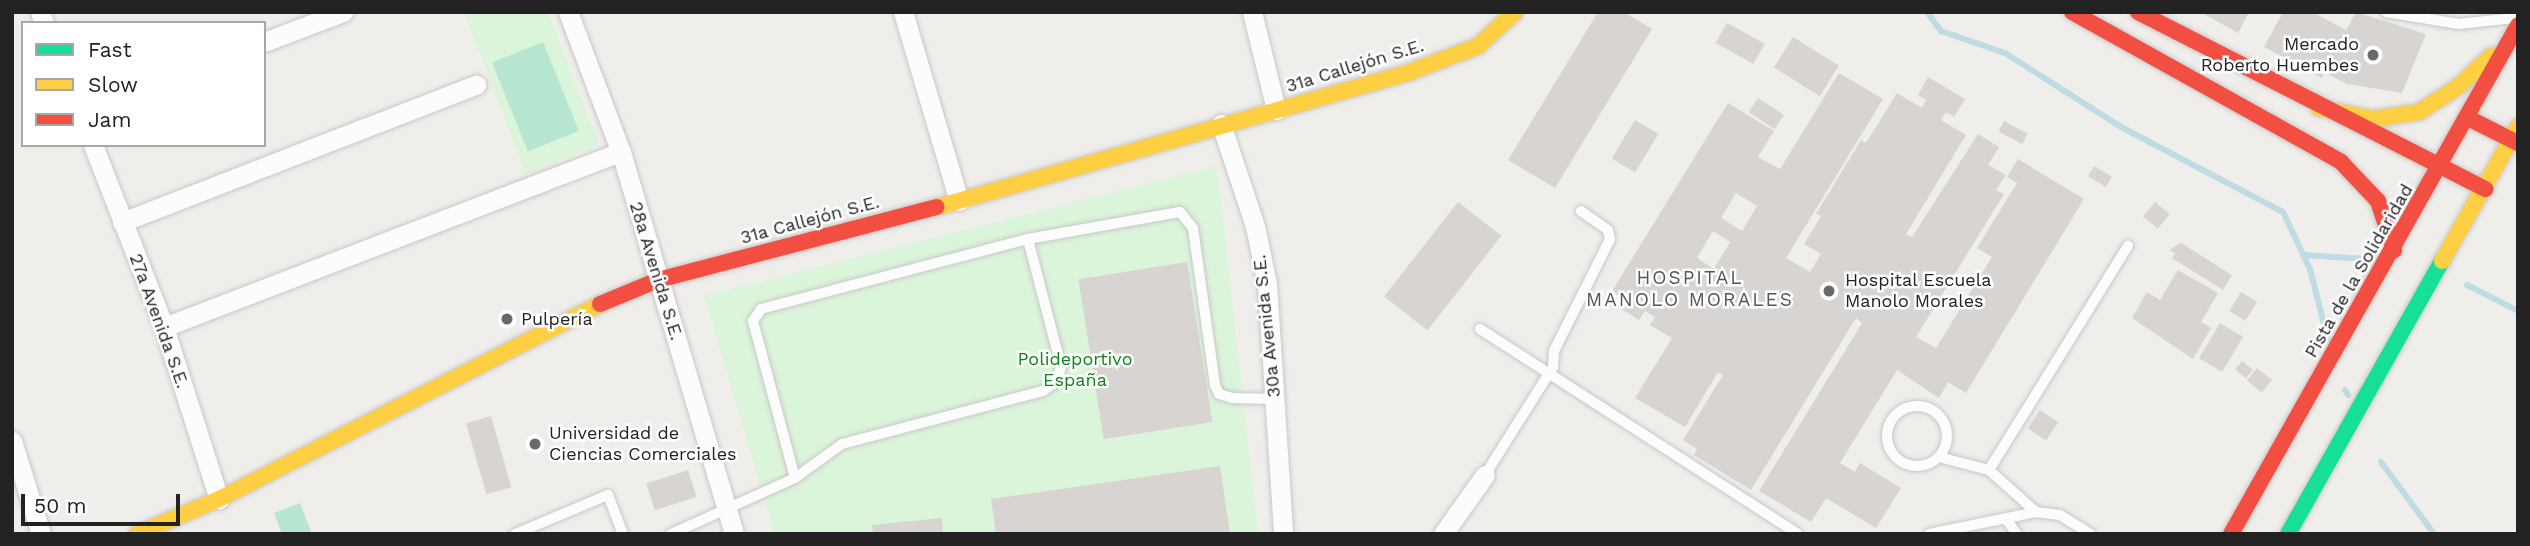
<!DOCTYPE html>
<meta charset="utf-8">
<style>
body{margin:0}
#map{position:relative;width:2530px;height:546px;overflow:hidden;background:#f0eeeb;font-family:"Work Sans",sans-serif}
div>[style]{position:absolute}
[style*='--x']{left:calc(var(--x)*1px);top:calc(var(--y)*1px);width:calc(var(--w)*1px);rotate:calc(var(--a)*1deg)}
.park>*{inset:0;background:#daf5da}
.pitch>*{inset:0;background:#b7e6d2;transform-origin:0 0}
.stream>*{height:6px;margin:-3px;padding:0 3px;transform-origin:3px;border-radius:3px;background:#bfdbe3}
.building>*{inset:0;background:#d7d4d2;transform-origin:0 0}
.roads{filter:drop-shadow(0 0 2px #c9c8c7) drop-shadow(0 0 2px #c9c8c7)}
.lane>*{height:10px;margin:-5px;padding:0 5px;transform-origin:5px;border-radius:5px;background:#fdfcfc}
.lane>.ring{margin:-5px;padding:0;box-sizing:content-box;background:none;border:10px solid #fdfcfc;border-radius:50%}
.street>*{height:19px;margin:-9.5px;padding:0 9.5px;transform-origin:9.5px;border-radius:9.5px;background:#fdfcfc}
.fast>*{height:16px;margin:-8px;padding:0 8px;transform-origin:8px;border-radius:8px;background:#16e098}
.slow>*{height:16px;margin:-8px;padding:0 8px;transform-origin:8px;border-radius:8px;background:#ffcf43}
.jam>*{height:16px;margin:-8px;padding:0 8px;transform-origin:8px;border-radius:8px;background:#f24e42}
.dots>*{width:19px;height:19px;translate:-50% -50%;box-sizing:border-box;border:4px solid #fff;border-radius:50%}
span{translate:-50% -50%;white-space:nowrap;text-align:center;line-height:1.15;-webkit-text-stroke:5px #fff;paint-order:stroke}
.poi-label{font-size:18px;color:#222}
.right{translate:-100% -50%;text-align:right}
.left{translate:0 -50%;text-align:left}
.street-label{font-size:18px;color:#222}
.park-label{font-size:18px;color:#0c8416}
.neighbourhood-label{font-size:19px;color:#555;letter-spacing:2px}
.frame{position:absolute;inset:0;border:14px solid #222;pointer-events:none}
.legend{position:absolute;left:21px;top:21px;width:245px;height:126px;box-sizing:border-box;background:#fff;border:2px solid #a7a7a7;margin:0;padding:9px 12px;list-style:none;font-size:21px;color:#222}
.legend li{display:flex;align-items:center;gap:14px;height:35px}
.legend b{width:35px;border:2px solid #a7a7a7}
.scale{position:absolute;left:21px;top:494px;width:159px;height:32px;box-sizing:border-box;border:4px solid #222;border-top:0;padding-left:9px;font-size:21px;line-height:24px;white-space:nowrap;color:#222;-webkit-text-stroke:5px #fff;paint-order:stroke}
</style>
<div id="map">
<div class="park">
<div style="clip-path:polygon(464px 12px,548px 12px,599px 144px,526px 174px)"></div>
<div style="clip-path:polygon(1217px 166px,1258px 534px,775px 534px,704px 296px)"></div>
</div>
<div class="pitch">
<div style="left:543px;top:42px;width:96px;height:55px;rotate:68deg"></div>
<div style="clip-path:polygon(300px 503px,312px 534px,282px 534px,274px 513px)"></div>
</div>
<div class="stream">
<div style="--x:1927;--y:12;--w:24;--a:54"></div>
<div style="--x:1941;--y:31;--w:68;--a:19"></div>
<div style="--x:2005;--y:53;--w:138;--a:32.5"></div>
<div style="--x:2121;--y:127;--w:183;--a:27.7"></div>
<div style="--x:2283;--y:212;--w:63;--a:64.7"></div>
<div style="--x:2310;--y:269;--w:73;--a:75.8"></div>
<div style="--x:2303;--y:255;--w:64;--a:3.6"></div>
<div style="--x:2467;--y:285;--w:57;--a:27"></div>
<div style="--x:2345;--y:390;--w:6;--a:59"></div>
<div style="--x:2381;--y:462;--w:89;--a:53.6"></div>
</div>
<div class="building">
<div style="clip-path:polygon(1598px 12px,1624px 12px,1652px 29px,1555px 188px,1508px 160px)"></div>
<div style="clip-path:polygon(2200px 12px,2249px 12px,2238px 33px)"></div>
<div style="clip-path:polygon(2283px 12px,2312px 12px,2346px 30px,2356px 12px,2426px 34px,2402px 93px,2347px 84px,2324px 72px,2322px 78px,2264px 47px)"></div>
<div style="left:1727px;top:23px;width:43px;height:23px;rotate:29deg"></div>
<div style="left:1793px;top:37px;width:54px;height:36px;rotate:32deg"></div>
<div style="clip-path:polygon(evenodd,1839px 73px,1883px 99px,1786px 258px,1810px 272px,1821px 254px,1804px 244px,1821px 216px,1816px 214px,1861px 140px,1866px 143px,1897px 93px,1922px 108px,1926px 100px,1918px 95px,1928px 77px,1965px 99px,1954px 117px,1946px 112px,1941px 120px,1966px 135px,1906px 234px,1912px 237px,1978px 134px,1999px 147px,1988px 165px,2006px 175px,1996px 190px,2004px 194px,1916px 337px,1936px 348px,1992px 257px,1977px 248px,2017px 183px,2007px 177px,2018px 159px,2084px 199px,1966px 393px,1948px 382px,1939px 398px,1897px 370px,1840px 463px,1855px 472px,1860px 463px,1901px 488px,1876px 528px,1826px 498px,1811px 522px,1759px 491px,1862px 323px,1856px 318px,1751px 490px,1694px 455px,1697px 449px,1683px 440px,1723px 375px,1718px 372px,1685px 427px,1635px 398px,1672px 338px,1650px 325px,1655px 317px,1645px 311px,1639px 320px,1617px 306px,1622px 297px,1612px 291px,1728px 103px,1774px 131px,1758px 157px,1780px 169px,1839px 73px,1736px 193px,1757px 206px,1742px 231px,1721px 218px,1736px 193px,1839px 73px,1713px 231px,1730px 242px,1714px 269px,1697px 258px,1713px 231px)"></div>
<div style="left:1758px;top:98px;width:31px;height:17px;rotate:33deg"></div>
<div style="left:1635px;top:120px;width:27px;height:45px;rotate:31deg"></div>
<div style="left:2004px;top:121px;width:27px;height:12px;rotate:28deg"></div>
<div style="left:2094px;top:166px;width:21px;height:12px;rotate:31deg"></div>
<div style="left:1458px;top:202px;width:55px;height:120px;rotate:38deg"></div>
<div style="left:2155px;top:202px;width:19px;height:19px;rotate:39deg"></div>
<div style="clip-path:polygon(2181px 243px,2232px 275px,2223px 290px,2172px 258px,2175px 253px,2169px 250px)"></div>
<div style="left:1187px;top:262px;width:162px;height:110px;rotate:81deg"></div>
<div style="clip-path:polygon(2178px 270px,2218px 293px,2201px 322px,2211px 328px,2193px 359px,2132px 318px,2147px 292px,2160px 300px)"></div>
<div style="left:2241px;top:292px;width:19px;height:22px;rotate:32deg"></div>
<div style="left:2220px;top:323px;width:27px;height:41px;rotate:31deg"></div>
<div style="left:2242px;top:361px;width:14px;height:11px;rotate:39deg"></div>
<div style="left:2257px;top:368px;width:19px;height:16px;rotate:39deg"></div>
<div style="left:2040px;top:410px;width:22px;height:22px;rotate:34deg"></div>
<div style="left:491px;top:416px;width:74px;height:26px;rotate:74deg"></div>
<div style="clip-path:polygon(1220px 466px,1230px 534px,996px 534px,991px 499px)"></div>
<div style="left:688px;top:470px;width:28px;height:44px;rotate:72deg"></div>
<div style="clip-path:polygon(942px 518px,943px 534px,873px 534px,872px 525px)"></div>
</div>
<div class="roads">
<div class="lane">
<div style="--x:2386;--y:12;--w:74;--a:9.3"></div>
<div style="--x:2459;--y:24;--w:55;--a:-6.2"></div>
<div style="--x:1480;--y:329;--w:378;--a:32.8"></div>
<div class="ring" style="left:1887px;top:406px;width:50px;height:50px"></div>
<div style="--x:1939;--y:457;--w:52;--a:14.6"></div>
<div style="--x:1989;--y:470;--w:63;--a:41.8"></div>
<div style="--x:1989;--y:470;--w:264;--a:-58.2"></div>
<div style="--x:1485;--y:475;--w:128;--a:-57.8"></div>
<div style="--x:1553;--y:367;--w:16;--a:-86"></div>
<div style="--x:1554;--y:351;--w:125;--a:-63.4"></div>
<div style="--x:1610;--y:239;--w:9;--a:-103"></div>
<div style="--x:1608;--y:230;--w:33;--a:-145"></div>
<div style="--x:795;--y:478;--w:163;--a:-105"></div>
<div style="--x:753;--y:321;--w:14;--a:-56"></div>
<div style="--x:761;--y:309;--w:276;--a:-14.7"></div>
<div style="--x:1028;--y:239;--w:154;--a:-10.1"></div>
<div style="--x:1180;--y:212;--w:21;--a:51"></div>
<div style="--x:1193;--y:228;--w:159;--a:82"></div>
<div style="--x:1215;--y:385;--w:10;--a:66"></div>
<div style="--x:1219;--y:394;--w:14;--a:17"></div>
<div style="--x:1232;--y:398;--w:42;--a:1.4"></div>
<div style="--x:2006;--y:519;--w:19;--a:54"></div>
<div style="--x:515;--y:534;--w:101;--a:-22.8"></div>
<div style="--x:608;--y:495;--w:42;--a:69"></div>
<div style="--x:671;--y:534;--w:136;--a:-24.3"></div>
<div style="--x:795;--y:478;--w:58;--a:-35.9"></div>
<div style="--x:842;--y:444;--w:208;--a:-14.8"></div>
<div style="--x:1043;--y:391;--w:17;--a:-36"></div>
<div style="--x:1057;--y:381;--w:16;--a:-75"></div>
<div style="--x:1061;--y:366;--w:131;--a:-104.6"></div>
<div style="--x:1929;--y:534;--w:109;--a:-11.6"></div>
<div style="--x:2036;--y:512;--w:24;--a:7"></div>
<div style="--x:2060;--y:515;--w:36;--a:32"></div>
</div>
<div class="street">
<div style="--x:40;--y:12;--w:12;--a:70"></div>
<div style="--x:568;--y:12;--w:150;--a:69.3"></div>
<div style="--x:621;--y:152;--w:398;--a:73.5"></div>
<div style="--x:903;--y:12;--w:197;--a:73.5"></div>
<div style="--x:1252;--y:12;--w:101;--a:76.2"></div>
<div style="--x:264;--y:42;--w:85;--a:-20.8"></div>
<div style="--x:1221;--y:124;--w:108;--a:71.6"></div>
<div style="--x:1255;--y:226;--w:59;--a:78.3"></div>
<div style="--x:1267;--y:284;--w:251;--a:86.3"></div>
<div style="--x:93;--y:145;--w:195;--a:68.7"></div>
<div style="--x:164;--y:327;--w:181;--a:72.3"></div>
<div style="--x:122;--y:222;--w:380;--a:-21.2"></div>
<div style="--x:164;--y:327;--w:489;--a:-21"></div>
<div style="--x:12;--y:441;--w:97;--a:72.7"></div>
<div style="--x:1443;--y:534;--w:72;--a:-54.6"></div>
</div>
<div class="fast">
<div style="--x:2288;--y:534;--w:313;--a:-60.6"></div>
</div>
<div class="slow">
<div style="--x:2319;--y:108;--w:56;--a:11.3"></div>
<div style="--x:2374;--y:119;--w:46;--a:-8.8"></div>
<div style="--x:2419;--y:112;--w:48;--a:-33"></div>
<div style="--x:2459;--y:86;--w:44;--a:-43.2"></div>
<div style="--x:937;--y:207;--w:492;--a:-15.9"></div>
<div style="--x:1410;--y:72;--w:73;--a:-20.9"></div>
<div style="--x:1478;--y:46;--w:50;--a:-42.6"></div>
<div style="--x:2442;--y:261;--w:154;--a:-60.4"></div>
<div style="--x:137;--y:534;--w:89;--a:-23.1"></div>
<div style="--x:219;--y:499;--w:428;--a:-27.1"></div>
</div>
<div class="jam">
<div style="--x:2072;--y:12;--w:308;--a:29.1"></div>
<div style="--x:2341;--y:162;--w:54;--a:46.5"></div>
<div style="--x:2378;--y:201;--w:52;--a:71.9"></div>
<div style="--x:2138;--y:12;--w:390;--a:27"></div>
<div style="--x:2468;--y:118;--w:56;--a:26.6"></div>
<div style="--x:600;--y:304;--w:63;--a:-22.5"></div>
<div style="--x:658;--y:280;--w:288;--a:-14.7"></div>
<div style="--x:2231;--y:534;--w:584;--a:-60.58"></div>
</div>
</div>
<div class="dots">
<div style="left:2373px;top:55px;background:#6a6968"></div>
<div style="left:1829px;top:291px;background:#6a6968"></div>
<div style="left:507px;top:319px;background:#6a6968"></div>
<div style="left:535px;top:444px;background:#6a6968"></div>
</div>
<div class="poi-label">
<span class="right" style="left:2359px;top:55px">Mercado<br>Roberto Huembes</span>
<span class="left" style="left:1845px;top:291px">Hospital Escuela<br>Manolo Morales</span>
<span class="left" style="left:521px;top:319px">Pulpería</span>
<span class="left" style="left:549px;top:444px">Universidad de<br>Ciencias Comerciales</span>
</div>
<div class="street-label">
<span style="left:1355px;top:66px;rotate:-17deg">31a Callejón S.E.</span>
<span style="left:810px;top:220px;rotate:-15deg">31a Callejón S.E.</span>
<span style="left:656px;top:271px;rotate:73deg">28a Avenida S.E.</span>
<span style="left:2359px;top:271px;rotate:-60deg">Pista de la Solidaridad</span>
<span style="left:159px;top:321px;rotate:70deg">27a Avenida S.E.</span>
<span style="left:1267px;top:326px;rotate:-96deg">30a Avenida S.E.</span>
</div>
<div class="park-label">
<span style="left:1075px;top:370px">Polideportivo<br>España</span>
</div>
<div class="neighbourhood-label">
<span style="left:1690px;top:289px">HOSPITAL<br>MANOLO MORALES</span>
</div>
<div class="frame"></div>
<ul class="legend">
<li><b style="height:9px;background:#16e098"></b>Fast</li>
<li><b style="height:9px;background:#ffcf43"></b>Slow</li>
<li><b style="height:9px;background:#f24e42"></b>Jam</li>
</ul>
<div class="scale">50 m</div>
</div>
